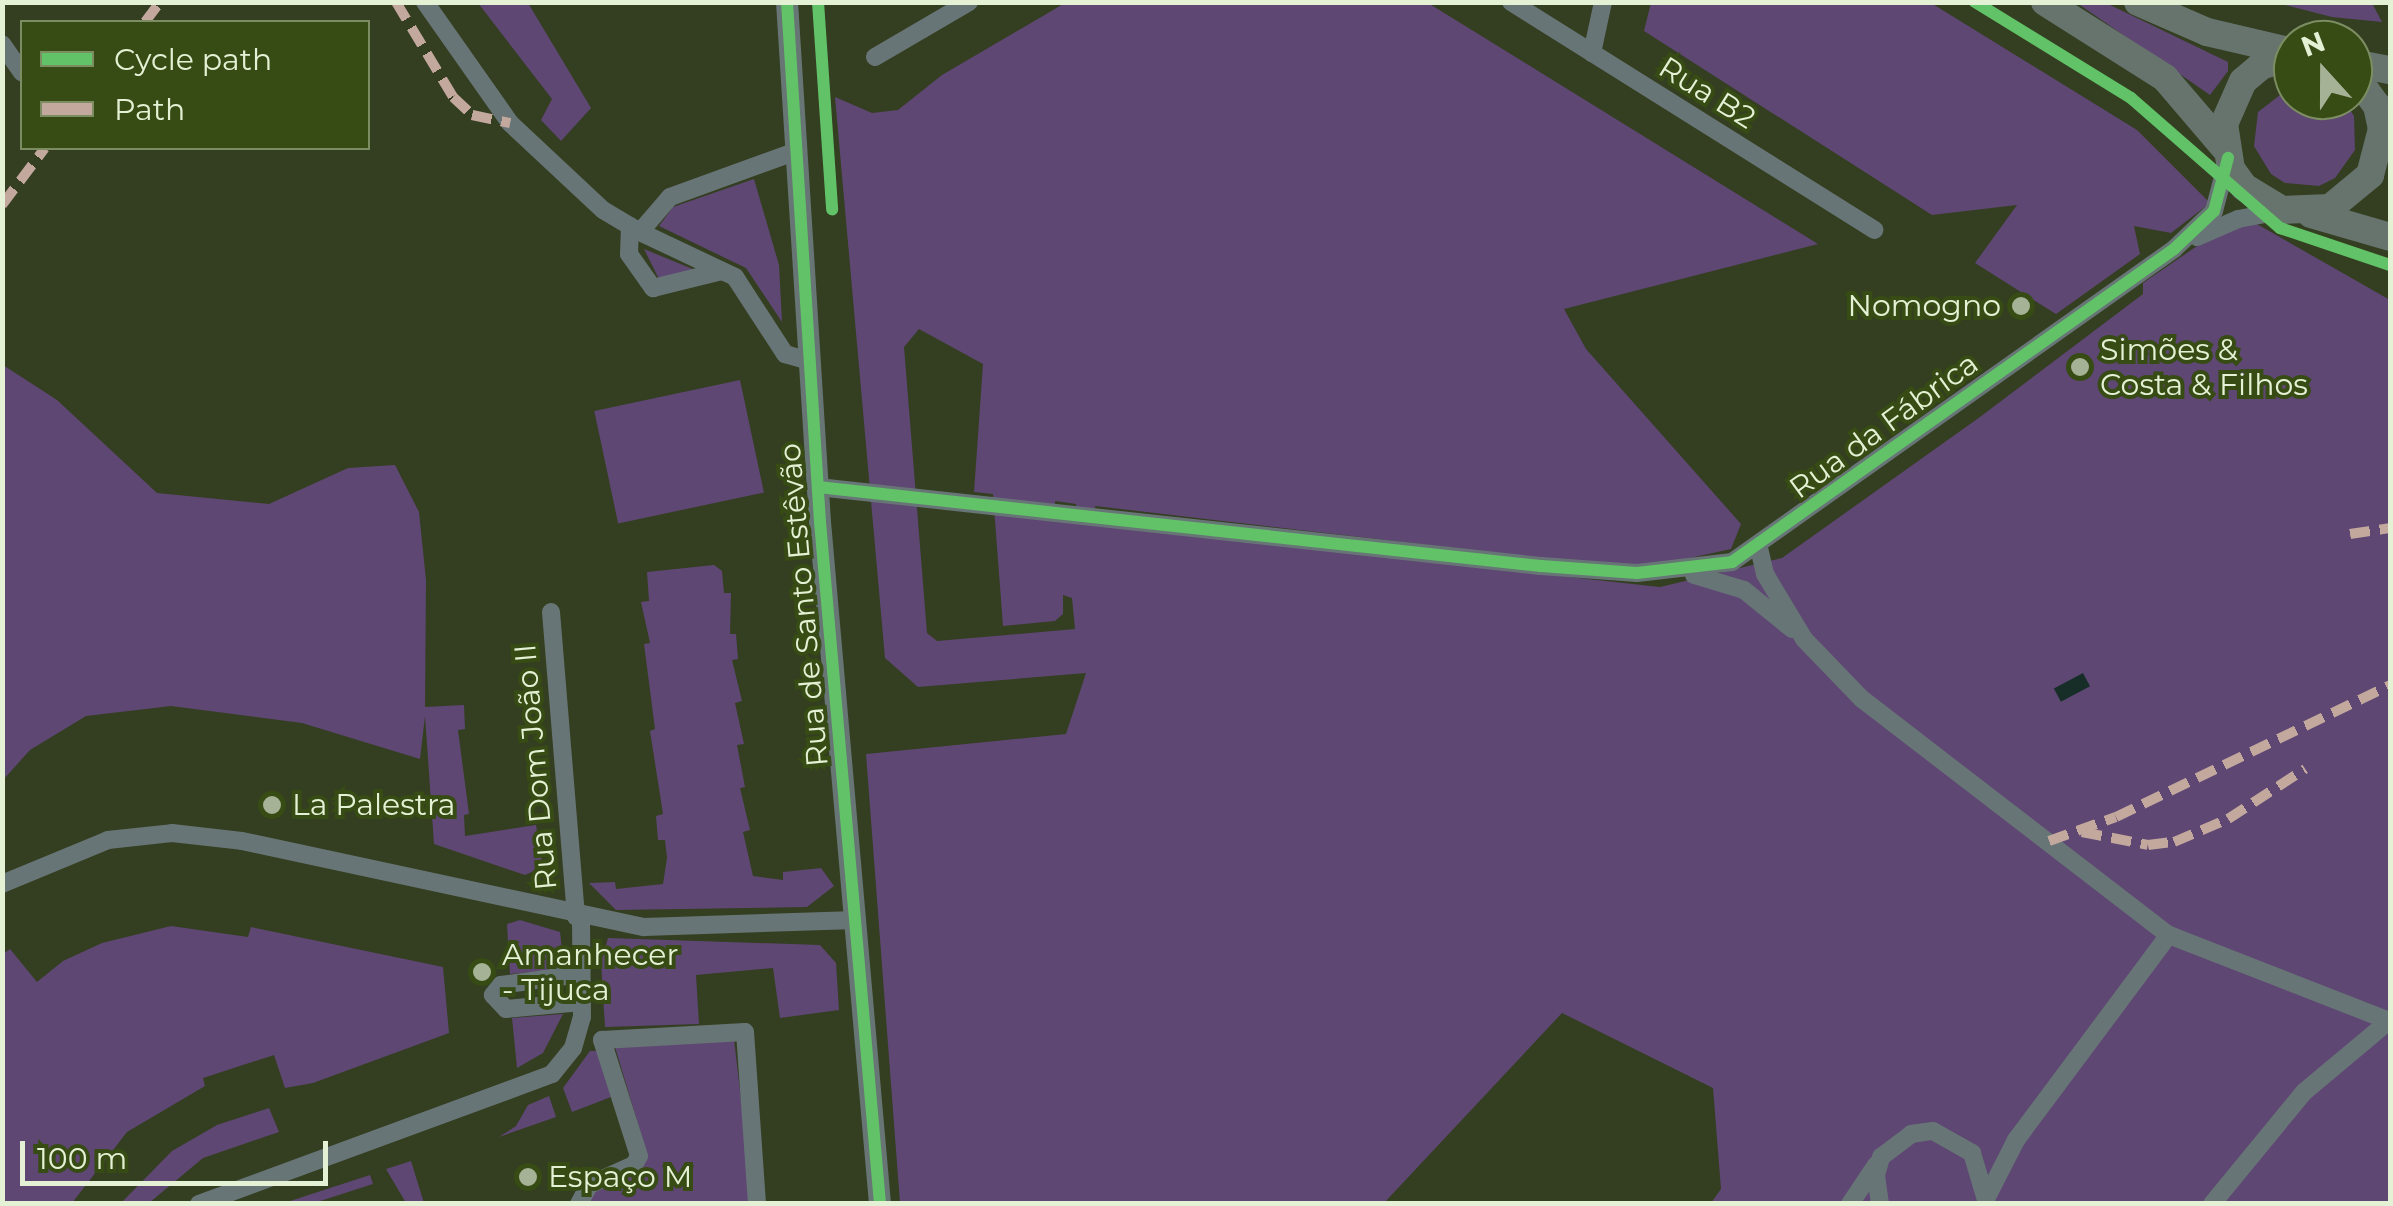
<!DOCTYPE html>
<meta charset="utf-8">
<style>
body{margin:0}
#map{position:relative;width:2393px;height:1206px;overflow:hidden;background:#343e21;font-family:Montserrat,sans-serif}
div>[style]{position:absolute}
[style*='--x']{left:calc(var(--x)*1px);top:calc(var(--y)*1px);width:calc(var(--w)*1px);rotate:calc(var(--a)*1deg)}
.green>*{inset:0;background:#5e4773;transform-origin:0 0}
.water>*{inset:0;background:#172e28;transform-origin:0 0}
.street>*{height:18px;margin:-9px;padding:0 9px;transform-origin:9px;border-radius:9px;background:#687576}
.secondary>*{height:22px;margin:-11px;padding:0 11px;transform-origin:11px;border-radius:11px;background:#677575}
.primary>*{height:28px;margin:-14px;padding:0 14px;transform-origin:14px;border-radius:14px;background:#67746d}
.quiet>*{height:10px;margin-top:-5px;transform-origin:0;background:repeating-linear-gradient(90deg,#c3a89e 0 20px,transparent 0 30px)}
.cycleway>*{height:12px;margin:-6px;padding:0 6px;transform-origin:6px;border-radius:6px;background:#61c268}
.dots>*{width:28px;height:28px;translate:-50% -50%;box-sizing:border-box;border:5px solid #374b14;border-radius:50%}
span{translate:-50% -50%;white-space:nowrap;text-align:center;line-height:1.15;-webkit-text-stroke:8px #374b14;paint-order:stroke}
.street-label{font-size:30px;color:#e4f1d4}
.poi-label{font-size:30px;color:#e4f1d4}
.right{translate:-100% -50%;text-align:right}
.left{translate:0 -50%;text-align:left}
.frame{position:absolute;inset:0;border:5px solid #e4f1d4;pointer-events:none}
.legend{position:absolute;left:20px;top:20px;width:350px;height:130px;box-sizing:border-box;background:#374b14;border:2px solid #7c8d61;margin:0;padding:12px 18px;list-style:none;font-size:30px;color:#e4f1d4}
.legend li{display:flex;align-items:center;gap:20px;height:50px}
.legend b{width:50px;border:2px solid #7c8d61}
.north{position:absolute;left:2273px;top:20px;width:100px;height:100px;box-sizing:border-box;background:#374b14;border:2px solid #7c8d61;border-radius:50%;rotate:339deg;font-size:28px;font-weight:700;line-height:40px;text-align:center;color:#e4f1d4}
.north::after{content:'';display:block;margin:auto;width:35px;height:45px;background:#a6b295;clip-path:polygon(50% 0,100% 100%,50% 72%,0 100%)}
.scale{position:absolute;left:20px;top:1141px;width:308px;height:45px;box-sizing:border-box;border:5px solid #e4f1d4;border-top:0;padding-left:12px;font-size:30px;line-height:35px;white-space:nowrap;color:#e4f1d4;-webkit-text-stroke:8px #374b14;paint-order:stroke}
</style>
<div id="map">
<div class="green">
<div style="clip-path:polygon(478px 3px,528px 3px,591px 108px,561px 141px,541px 120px,552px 99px)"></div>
<div style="clip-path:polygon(evenodd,1065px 3px,1428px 3px,1818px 244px,1564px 309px,1586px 349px,1741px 524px,1731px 549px,1658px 565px,1600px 565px,1095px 506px,1097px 525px,1660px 587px,1782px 558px,1980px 417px,2143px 294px,2143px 283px,2219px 231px,2255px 223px,2390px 300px,2390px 1203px,1711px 1203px,1721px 1189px,1713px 1088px,1562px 1013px,1384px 1203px,900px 1203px,866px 754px,1066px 734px,1086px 673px,918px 687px,885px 658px,835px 97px,872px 113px,898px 110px,942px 75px,1065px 3px,919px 329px,983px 364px,974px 492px,993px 494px,1003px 626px,1055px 621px,1063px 614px,1063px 595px,1072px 598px,1075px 629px,937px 641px,927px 633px,904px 347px,919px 329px,1065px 3px,1055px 501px,1076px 504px,1077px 523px,1056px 520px,1055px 501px)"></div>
<div style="clip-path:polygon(1651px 3px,1931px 3px,2137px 130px,2210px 203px,2171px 233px,2134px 226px,2140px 254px,2056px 314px,1975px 263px,2017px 205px,1932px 215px,1644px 31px)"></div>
<div style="clip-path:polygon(2077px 3px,2106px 3px,2228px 62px,2228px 71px,2210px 95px)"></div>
<div style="clip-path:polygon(2277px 3px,2372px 3px,2382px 22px,2332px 17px)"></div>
<div style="clip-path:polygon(2293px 85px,2293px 100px,2344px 100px,2354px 116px,2355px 150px,2335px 178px,2319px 186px,2285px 183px,2271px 174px,2254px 146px,2258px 112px)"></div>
<div style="clip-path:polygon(754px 179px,779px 265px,782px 322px,746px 268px,659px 226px,673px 207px)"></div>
<div style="clip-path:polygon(644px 249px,695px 270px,659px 279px)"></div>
<div style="clip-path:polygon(3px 365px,57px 400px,157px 493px,269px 504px,348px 468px,395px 465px,419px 512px,426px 580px,425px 707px,464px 705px,465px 729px,458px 730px,469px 814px,464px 815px,465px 836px,536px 825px,543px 867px,525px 875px,434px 844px,425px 716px,420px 759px,302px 723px,171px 706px,86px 716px,30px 750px,3px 780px)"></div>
<div style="left:740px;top:380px;width:115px;height:149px;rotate:78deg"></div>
<div style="clip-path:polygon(714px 565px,722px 571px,724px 593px,731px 593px,730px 634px,736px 634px,738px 659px,732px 660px,742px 701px,735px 703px,744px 744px,737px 745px,745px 787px,740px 788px,750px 830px,743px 832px,753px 876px,783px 880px,783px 872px,821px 868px,834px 886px,807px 907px,616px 910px,589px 883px,615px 882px,616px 889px,663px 884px,667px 858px,665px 840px,658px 840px,656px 816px,663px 814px,650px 731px,655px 729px,644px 644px,650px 643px,641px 602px,649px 601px,647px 572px)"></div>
<div style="clip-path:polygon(520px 920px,560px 932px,564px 969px,510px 974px,507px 924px)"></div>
<div style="clip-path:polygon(171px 926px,248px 937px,251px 927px,443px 967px,449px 1033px,313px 1083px,285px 1088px,274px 1055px,203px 1078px,205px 1086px,127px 1132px,72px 1203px,3px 1203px,3px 954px,10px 949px,37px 982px,63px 961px,102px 943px)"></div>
<div style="clip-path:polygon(608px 938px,820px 945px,836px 963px,839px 1010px,780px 1018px,773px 968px,696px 975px,699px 1024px,605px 1027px,601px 962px)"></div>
<div style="clip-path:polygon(563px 1014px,543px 1053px,517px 1068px,512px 1018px)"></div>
<div style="clip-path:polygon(734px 1039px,753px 1203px,587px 1204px,590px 1189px,647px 1154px,615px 1047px)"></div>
<div style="clip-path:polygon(590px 1051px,597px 1051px,611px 1097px,572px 1112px,563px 1088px)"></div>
<div style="clip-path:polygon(549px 1096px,556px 1117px,499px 1137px,516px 1126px,528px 1105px)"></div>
<div style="clip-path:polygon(269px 1108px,279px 1132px,203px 1158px,149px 1203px,121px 1203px,172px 1151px,217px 1125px)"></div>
<div style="clip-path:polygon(411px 1161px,424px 1203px,406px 1203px,386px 1169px)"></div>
<div style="clip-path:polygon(370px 1175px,373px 1184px,314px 1203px,284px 1203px)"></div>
</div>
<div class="water">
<div style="left:2083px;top:673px;width:15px;height:33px;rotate:62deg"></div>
</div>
<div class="street">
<div style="--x:425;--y:2;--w:148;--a:54.9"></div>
<div style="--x:510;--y:123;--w:127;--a:43.1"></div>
<div style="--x:603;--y:210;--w:43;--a:30.7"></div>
<div style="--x:1511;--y:2;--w:429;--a:32.1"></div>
<div style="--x:2;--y:44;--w:35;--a:55"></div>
<div style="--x:1592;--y:53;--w:52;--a:-77.8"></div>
<div style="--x:875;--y:57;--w:109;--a:-30.3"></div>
<div style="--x:797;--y:151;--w:135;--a:160.1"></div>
<div style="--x:670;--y:197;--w:46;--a:130.6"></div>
<div style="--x:640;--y:232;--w:105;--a:25.3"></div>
<div style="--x:735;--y:277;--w:92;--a:57"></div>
<div style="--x:785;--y:354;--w:25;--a:16"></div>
<div style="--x:630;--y:226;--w:28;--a:92"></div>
<div style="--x:629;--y:254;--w:42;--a:54.8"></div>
<div style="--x:653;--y:288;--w:71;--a:-13.8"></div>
<div style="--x:2197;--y:237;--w:45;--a:-23.7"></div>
<div style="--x:2238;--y:219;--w:44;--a:-10.5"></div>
<div style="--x:818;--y:487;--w:727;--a:6.24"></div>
<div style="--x:1541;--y:566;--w:96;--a:4.2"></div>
<div style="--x:1637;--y:573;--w:96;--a:-6.6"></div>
<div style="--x:1732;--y:562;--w:542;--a:-35.3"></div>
<div style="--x:2174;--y:249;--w:55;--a:-43.5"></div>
<div style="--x:2214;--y:211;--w:55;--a:-75.2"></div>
<div style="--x:1759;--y:548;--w:27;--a:77"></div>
<div style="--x:1765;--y:574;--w:76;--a:59"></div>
<div style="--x:1804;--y:639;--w:83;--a:46"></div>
<div style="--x:1862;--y:699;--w:387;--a:37.6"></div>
<div style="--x:2169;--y:935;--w:237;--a:21.3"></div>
<div style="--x:1694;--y:575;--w:52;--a:16.7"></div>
<div style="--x:1744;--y:590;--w:62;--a:39.1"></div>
<div style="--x:551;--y:612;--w:306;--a:85.3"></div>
<div style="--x:2;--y:884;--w:115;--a:-22.5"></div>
<div style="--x:108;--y:840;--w:64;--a:-6.2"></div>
<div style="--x:172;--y:833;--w:70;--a:6.5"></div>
<div style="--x:242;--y:841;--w:411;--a:12.1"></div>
<div style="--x:644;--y:927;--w:212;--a:-1.9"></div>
<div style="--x:581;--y:974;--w:81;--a:172.2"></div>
<div style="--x:501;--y:985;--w:13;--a:129"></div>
<div style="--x:493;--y:995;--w:19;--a:47"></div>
<div style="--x:506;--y:1009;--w:76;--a:-5.3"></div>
<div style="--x:602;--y:1040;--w:143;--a:-3.2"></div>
<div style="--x:745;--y:1032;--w:172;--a:86"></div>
<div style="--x:1986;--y:1199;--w:66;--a:-63"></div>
<div style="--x:2016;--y:1140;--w:256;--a:-53.3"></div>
<div style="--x:199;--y:1204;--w:376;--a:-20.2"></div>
<div style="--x:552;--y:1074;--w:33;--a:-51"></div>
<div style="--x:573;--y:1048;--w:32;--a:-74"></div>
<div style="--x:582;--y:1017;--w:99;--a:-90.6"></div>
<div style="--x:579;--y:1204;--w:21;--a:-62"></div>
<div style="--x:589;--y:1185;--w:49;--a:-24"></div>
<div style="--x:634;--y:1165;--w:10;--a:-61"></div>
<div style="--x:639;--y:1156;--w:122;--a:-107.7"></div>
<div style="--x:1850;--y:1204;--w:47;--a:-56.3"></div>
<div style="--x:1880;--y:1204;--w:29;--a:-98"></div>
<div style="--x:1876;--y:1175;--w:19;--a:-74"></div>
<div style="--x:1881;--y:1157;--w:38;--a:-37"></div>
<div style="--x:1911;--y:1134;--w:22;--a:-8"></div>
<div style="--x:1933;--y:1131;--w:45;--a:29.4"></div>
<div style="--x:1972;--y:1153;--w:49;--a:73.4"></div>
<div style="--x:2212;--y:1204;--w:145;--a:-50.6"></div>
<div style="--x:2304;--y:1092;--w:111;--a:-39.9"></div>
</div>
<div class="secondary">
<div style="--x:787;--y:2;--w:521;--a:86.37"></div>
<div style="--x:820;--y:522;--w:685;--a:84.97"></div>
</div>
<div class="primary">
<div style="--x:2045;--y:2;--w:142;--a:32.3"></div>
<div style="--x:2165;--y:78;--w:91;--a:49.5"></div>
<div style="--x:2138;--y:2;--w:75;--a:23.5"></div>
<div style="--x:2207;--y:32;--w:88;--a:13.1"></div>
<div style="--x:2293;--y:56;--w:34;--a:163"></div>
<div style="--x:2261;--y:66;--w:23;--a:140"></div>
<div style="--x:2243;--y:81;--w:47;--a:113.8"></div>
<div style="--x:2224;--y:124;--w:46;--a:81.2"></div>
<div style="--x:2231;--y:169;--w:22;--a:54"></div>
<div style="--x:2244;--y:187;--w:44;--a:31.2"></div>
<div style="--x:2282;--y:210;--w:48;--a:-2.4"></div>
<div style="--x:2330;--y:208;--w:52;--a:-39.5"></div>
<div style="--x:2370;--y:175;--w:48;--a:-75.4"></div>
<div style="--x:2382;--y:129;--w:24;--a:-102"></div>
<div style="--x:2377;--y:106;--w:41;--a:-126"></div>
<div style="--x:2353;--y:63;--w:38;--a:11"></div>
<div style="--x:2311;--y:214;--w:82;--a:16.2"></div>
</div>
<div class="quiet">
<div style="--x:396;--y:2;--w:111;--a:59"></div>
<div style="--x:453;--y:97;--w:26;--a:43"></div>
<div style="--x:472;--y:115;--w:39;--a:12"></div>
<div style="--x:145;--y:22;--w:25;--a:-53"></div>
<div style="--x:2;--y:205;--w:71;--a:-53"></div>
<div style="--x:2350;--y:534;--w:40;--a:-8.5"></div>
<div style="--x:2082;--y:832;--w:67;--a:11.1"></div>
<div style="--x:2148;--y:845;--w:26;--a:-7"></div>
<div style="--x:2174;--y:842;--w:59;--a:-23.1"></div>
<div style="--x:2228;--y:819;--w:92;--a:-33"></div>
<div style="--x:2049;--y:841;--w:71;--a:-19.7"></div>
<div style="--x:2116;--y:817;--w:304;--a:-25.7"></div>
</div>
<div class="cycleway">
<div style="--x:787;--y:2;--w:521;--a:86.37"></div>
<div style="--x:820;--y:522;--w:685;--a:84.97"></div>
<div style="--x:818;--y:2;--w:208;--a:86.1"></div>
<div style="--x:1975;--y:2;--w:183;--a:31.6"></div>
<div style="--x:2131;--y:98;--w:198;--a:41.1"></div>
<div style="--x:2280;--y:228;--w:116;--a:18.6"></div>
<div style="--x:818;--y:487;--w:727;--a:6.24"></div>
<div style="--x:1541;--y:566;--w:96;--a:4.2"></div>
<div style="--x:1637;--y:573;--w:96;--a:-6.6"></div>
<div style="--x:1732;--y:562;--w:542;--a:-35.3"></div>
<div style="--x:2174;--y:249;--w:55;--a:-43.5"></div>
<div style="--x:2214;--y:211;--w:55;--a:-75.2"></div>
</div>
<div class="dots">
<div style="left:2021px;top:306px;background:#a6b295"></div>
<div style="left:2080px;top:367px;background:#a6b295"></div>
<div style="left:272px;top:805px;background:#a6b295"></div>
<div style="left:482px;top:972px;background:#a6b295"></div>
<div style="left:528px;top:1177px;background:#a6b295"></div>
</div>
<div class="street-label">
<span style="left:1707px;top:93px;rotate:32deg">Rua B2</span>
<span style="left:1884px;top:426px;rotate:-36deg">Rua da Fábrica</span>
<span style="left:804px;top:605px;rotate:-95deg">Rua de Santo Estêvão</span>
<span style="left:536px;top:767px;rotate:-95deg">Rua Dom João II</span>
</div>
<div class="poi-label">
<span class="right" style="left:2001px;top:306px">Nomogno</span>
<span class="left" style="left:2100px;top:367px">Simões &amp;<br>Costa &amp; Filhos</span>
<span class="left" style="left:292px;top:805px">La Palestra</span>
<span class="left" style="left:502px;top:972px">Amanhecer<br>- Tijuca</span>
<span class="left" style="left:548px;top:1177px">Espaço M</span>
</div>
<div class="frame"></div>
<ul class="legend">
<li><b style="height:12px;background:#61c268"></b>Cycle path</li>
<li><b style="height:12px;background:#c3a89e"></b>Path</li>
</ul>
<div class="north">N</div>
<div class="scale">100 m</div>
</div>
